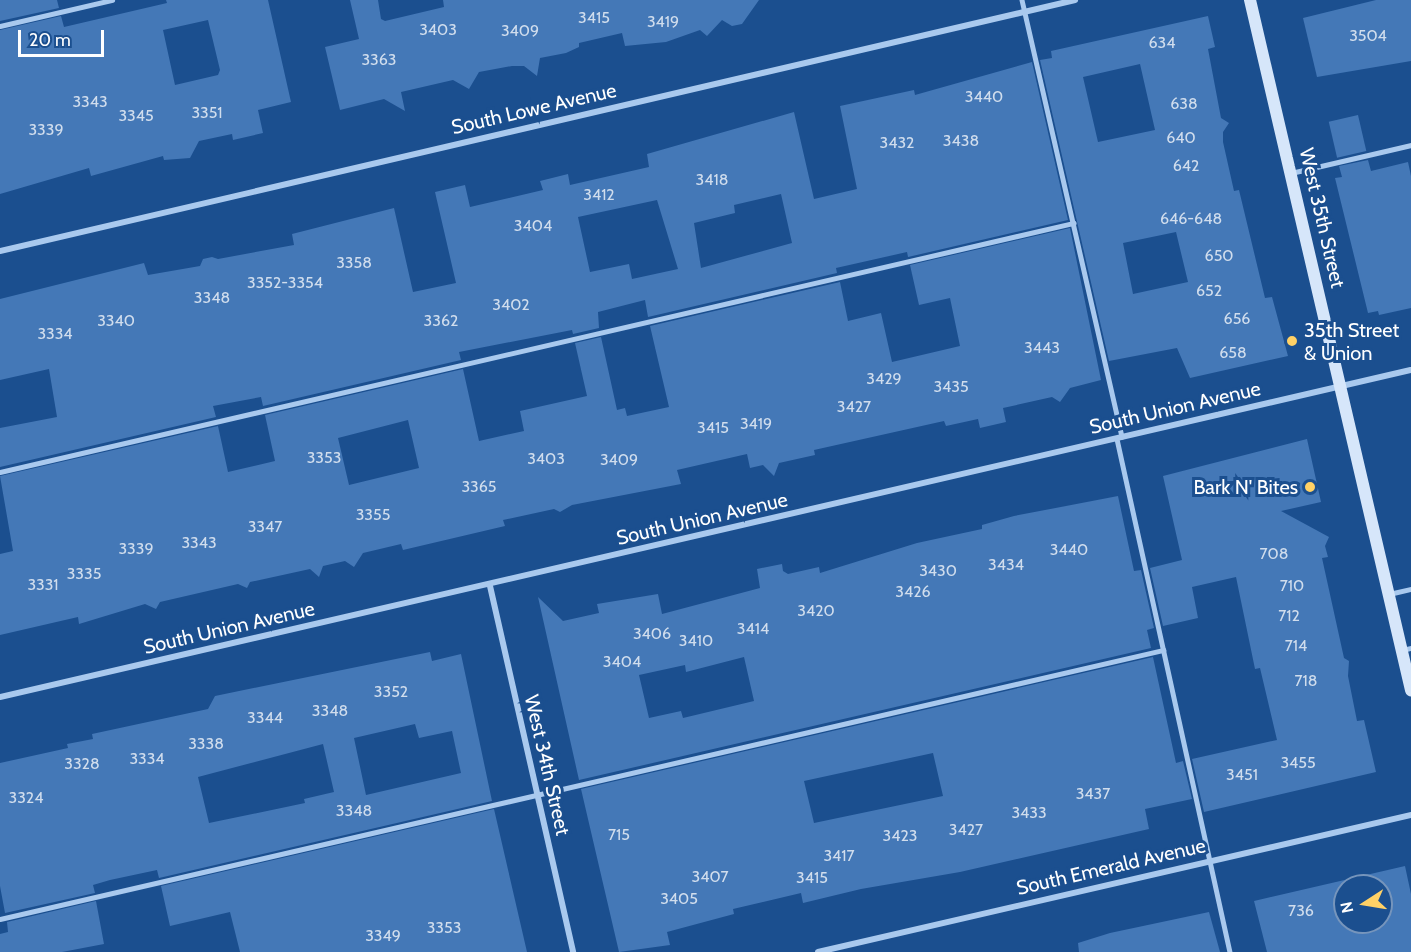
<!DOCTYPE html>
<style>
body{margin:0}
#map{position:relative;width:1411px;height:952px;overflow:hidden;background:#1b4f8f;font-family:Cabin,sans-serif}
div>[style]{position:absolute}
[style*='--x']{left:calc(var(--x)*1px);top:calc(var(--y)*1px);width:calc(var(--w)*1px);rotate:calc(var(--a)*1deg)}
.building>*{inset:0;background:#4478b7;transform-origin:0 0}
.service>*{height:4.5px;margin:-2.25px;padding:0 2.25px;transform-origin:2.25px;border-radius:2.25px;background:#a9c9ee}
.minor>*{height:6px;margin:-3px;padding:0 3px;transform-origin:3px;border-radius:3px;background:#a9c9ee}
.secondary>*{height:12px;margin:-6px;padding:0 6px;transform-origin:6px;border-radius:6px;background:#d6e6fa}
.dots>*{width:16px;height:16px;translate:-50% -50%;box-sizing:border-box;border:3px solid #1b4f8f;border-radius:50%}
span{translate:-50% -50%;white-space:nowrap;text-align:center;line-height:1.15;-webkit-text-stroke:6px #1b4f8f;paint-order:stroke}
.number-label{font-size:16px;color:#d0dded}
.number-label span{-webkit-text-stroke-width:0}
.street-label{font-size:20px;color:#fff}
.poi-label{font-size:20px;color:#fff}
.left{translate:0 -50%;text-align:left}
.right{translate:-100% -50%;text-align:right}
.north{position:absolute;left:1333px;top:874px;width:60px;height:60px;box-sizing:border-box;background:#1b4f8f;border:2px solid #7695bc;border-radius:50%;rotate:258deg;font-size:16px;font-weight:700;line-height:24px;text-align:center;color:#fff}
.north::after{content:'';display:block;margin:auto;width:21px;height:27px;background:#ffd166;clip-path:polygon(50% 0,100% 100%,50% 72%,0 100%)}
.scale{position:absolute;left:18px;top:30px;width:86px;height:27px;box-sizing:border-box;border:3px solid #fff;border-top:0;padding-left:8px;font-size:18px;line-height:21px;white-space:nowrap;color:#fff;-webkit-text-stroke:4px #1b4f8f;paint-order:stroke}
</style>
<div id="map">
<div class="building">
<div style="clip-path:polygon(0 0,57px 0,59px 8px,0 21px)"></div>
<div style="clip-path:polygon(evenodd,166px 0,268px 0,291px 102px,258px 110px,263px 133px,233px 140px,232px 134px,199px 141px,190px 158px,164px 160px,163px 156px,91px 176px,89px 168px,0 194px,0 30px,61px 16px,64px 27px,167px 3px,166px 0,208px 20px,220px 70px,218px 75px,175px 85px,163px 30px,208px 20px)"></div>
<div style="clip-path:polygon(350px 0,378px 0,381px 19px,385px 21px,444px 7px,443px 0,759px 0,742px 24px,732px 26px,722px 20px,707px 36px,700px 30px,666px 42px,625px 46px,622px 33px,579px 43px,579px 47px,566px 53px,540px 58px,537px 76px,524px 66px,512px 66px,479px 72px,469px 89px,453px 80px,401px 92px,405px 111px,384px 99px,340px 110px,325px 47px,359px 39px)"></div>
<div style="clip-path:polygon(1376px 0,1411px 0,1411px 61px,1317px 77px,1303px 18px)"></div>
<div style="clip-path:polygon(evenodd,1208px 16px,1215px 47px,1208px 49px,1221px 118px,1229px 123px,1223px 132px,1223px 142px,1234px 191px,1239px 190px,1265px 298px,1272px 297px,1288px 356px,1190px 378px,1177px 348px,1109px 361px,1040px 60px,1052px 58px,1051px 51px,1208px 16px,1140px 64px,1155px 130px,1098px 142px,1083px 77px,1140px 64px,1208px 16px,1176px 232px,1188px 282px,1133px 294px,1123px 243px,1176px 232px)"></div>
<div style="clip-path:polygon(evenodd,1032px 62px,1068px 220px,908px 257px,907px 252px,836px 268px,837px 273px,648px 317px,645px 300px,598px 312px,599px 328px,573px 334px,572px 330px,459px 352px,461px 360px,263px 406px,261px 397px,213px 406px,216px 417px,0 467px,0 428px,57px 417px,49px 369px,0 380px,0 299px,144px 263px,148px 275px,200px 266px,203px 259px,212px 257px,218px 259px,294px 245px,292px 234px,394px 208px,413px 292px,456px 283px,435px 192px,465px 185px,470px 207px,543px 190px,540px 181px,568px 174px,570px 185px,649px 167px,647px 154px,794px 112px,814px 199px,857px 189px,840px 106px,914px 90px,915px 95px,1032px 62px,781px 194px,792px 243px,701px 268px,694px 223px,735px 213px,734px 205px,781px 194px,1032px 62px,657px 200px,678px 269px,632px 279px,629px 264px,590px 272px,578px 217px,657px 200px)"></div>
<div style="left:1358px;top:115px;width:37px;height:30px;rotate:77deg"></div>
<div style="clip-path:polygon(1368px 160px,1371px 171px,1408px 162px,1411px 176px,1411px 308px,1379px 315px,1378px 311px,1368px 313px,1335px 178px,1342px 177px,1339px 166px)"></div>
<div style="clip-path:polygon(evenodd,1070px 228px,1101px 380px,1070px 388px,1060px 402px,1052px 397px,1003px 408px,1006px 422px,980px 428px,978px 419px,946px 426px,944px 421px,814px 450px,815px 455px,779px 463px,774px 476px,763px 465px,750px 468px,747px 454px,677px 470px,681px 484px,572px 505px,560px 512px,554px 509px,503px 520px,505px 526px,403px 550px,401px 544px,363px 553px,354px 567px,345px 561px,323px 566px,319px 577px,310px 569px,250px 582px,247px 588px,238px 584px,160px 602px,156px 609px,145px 604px,79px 624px,78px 617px,0 635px,0 554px,13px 551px,0 476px,218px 426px,228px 472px,275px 461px,265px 415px,463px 369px,479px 441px,524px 431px,520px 411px,587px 396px,575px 343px,601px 337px,617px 410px,625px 408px,627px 416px,669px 407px,650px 326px,840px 282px,848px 321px,881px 313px,892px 362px,960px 346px,950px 298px,919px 305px,910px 265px,1070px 228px,408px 420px,419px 468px,349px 485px,338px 438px,408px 420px)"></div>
<div style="clip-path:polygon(1307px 439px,1321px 502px,1281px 511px,1329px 537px,1325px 546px,1328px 557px,1322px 558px,1344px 658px,1349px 661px,1348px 676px,1357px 721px,1364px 720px,1376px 772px,1204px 812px,1192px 759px,1277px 740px,1260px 668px,1255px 669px,1236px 577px,1192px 587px,1198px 618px,1163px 626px,1150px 568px,1182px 560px,1163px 476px)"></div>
<div style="clip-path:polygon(evenodd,1118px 496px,1134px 571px,1141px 570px,1154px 628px,1147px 630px,1151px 648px,579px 780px,538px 597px,563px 621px,599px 613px,597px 604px,658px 594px,662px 614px,760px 588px,757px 569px,782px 564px,783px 571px,788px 574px,819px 567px,820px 573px,917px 543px,982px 529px,982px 525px,1014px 516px,1118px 496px,744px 657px,754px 701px,683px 718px,681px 711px,649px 718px,639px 675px,685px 665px,686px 672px,744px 657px)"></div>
<div style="clip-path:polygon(evenodd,430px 652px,432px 661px,461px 654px,492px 801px,159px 878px,157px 870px,110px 880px,93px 885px,95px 893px,5px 913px,0 886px,0 763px,68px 748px,67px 744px,93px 739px,92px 734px,208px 709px,215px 696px,430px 652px,415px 724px,419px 738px,452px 731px,461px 773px,366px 795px,354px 738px,415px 724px,430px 652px,323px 744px,334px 792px,304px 799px,305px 803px,209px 823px,198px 777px,323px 744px)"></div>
<div style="clip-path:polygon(evenodd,1153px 657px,1176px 763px,1183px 761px,1192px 799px,1145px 809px,1149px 829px,960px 872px,861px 889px,803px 903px,801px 893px,733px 909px,734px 914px,667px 932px,670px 945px,619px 952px,581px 789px,1153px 657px,933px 753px,943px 796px,814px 823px,804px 781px,933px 753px)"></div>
<div style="clip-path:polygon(494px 809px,527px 952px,240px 952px,230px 912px,170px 926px,161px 886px)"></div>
<div style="clip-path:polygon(evenodd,1405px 866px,1411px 894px,1411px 952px,1267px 952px,1254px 901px,1405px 866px,1345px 886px,1381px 886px,1381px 922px,1345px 922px,1345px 886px)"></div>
<div style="clip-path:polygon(96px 901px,104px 944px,62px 952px,0 952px,0 934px,8px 932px,7px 922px)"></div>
<div style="clip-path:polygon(1209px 912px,1220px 952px,1079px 952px,1078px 943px,1110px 933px)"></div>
</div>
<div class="service">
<div style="--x:1022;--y:0;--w:448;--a:77.1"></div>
<div style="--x:0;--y:26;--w:115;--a:-13.1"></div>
<div style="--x:1291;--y:173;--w:123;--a:-13.1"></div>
<div style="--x:1117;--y:439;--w:525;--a:77.58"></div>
<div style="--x:0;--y:472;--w:1102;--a:-13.06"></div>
<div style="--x:1389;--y:594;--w:23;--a:-13"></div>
<div style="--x:1402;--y:650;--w:9;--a:-13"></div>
<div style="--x:0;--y:919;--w:1194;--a:-13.02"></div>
</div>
<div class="minor">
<div style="--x:0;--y:251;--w:1104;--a:-13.14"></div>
<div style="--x:490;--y:586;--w:375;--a:77.2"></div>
<div style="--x:0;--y:697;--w:1448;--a:-13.05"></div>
<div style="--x:818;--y:952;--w:609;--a:-13.01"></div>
</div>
<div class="secondary">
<div style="--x:1250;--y:0;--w:709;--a:76.87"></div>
</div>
<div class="dots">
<div style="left:1292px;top:341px;background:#ffd166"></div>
<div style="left:1310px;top:487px;background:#ffd166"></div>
</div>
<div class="number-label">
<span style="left:594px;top:18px">3415</span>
<span style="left:663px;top:22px">3419</span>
<span style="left:438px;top:30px">3403</span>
<span style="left:520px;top:31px">3409</span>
<span style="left:1368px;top:36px">3504</span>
<span style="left:1162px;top:43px">634</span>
<span style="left:379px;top:60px">3363</span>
<span style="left:984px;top:97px">3440</span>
<span style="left:90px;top:102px">3343</span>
<span style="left:1184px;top:104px">638</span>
<span style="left:207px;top:113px">3351</span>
<span style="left:136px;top:116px">3345</span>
<span style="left:46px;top:130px">3339</span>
<span style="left:1181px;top:138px">640</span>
<span style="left:961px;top:141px">3438</span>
<span style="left:897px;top:143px">3432</span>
<span style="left:1186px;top:166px">642</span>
<span style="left:712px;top:180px">3418</span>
<span style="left:599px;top:195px">3412</span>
<span style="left:1191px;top:219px">646-648</span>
<span style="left:533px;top:226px">3404</span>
<span style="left:1219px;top:256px">650</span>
<span style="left:354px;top:263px">3358</span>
<span style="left:285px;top:283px">3352-3354</span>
<span style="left:1209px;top:291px">652</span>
<span style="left:212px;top:298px">3348</span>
<span style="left:511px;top:305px">3402</span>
<span style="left:1237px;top:319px">656</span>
<span style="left:116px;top:321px">3340</span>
<span style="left:441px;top:321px">3362</span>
<span style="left:55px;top:334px">3334</span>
<span style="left:1042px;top:348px">3443</span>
<span style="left:1233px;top:353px">658</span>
<span style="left:884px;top:379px">3429</span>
<span style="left:951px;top:387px">3435</span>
<span style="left:854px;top:407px">3427</span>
<span style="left:756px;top:424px">3419</span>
<span style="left:713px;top:428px">3415</span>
<span style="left:324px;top:458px">3353</span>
<span style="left:546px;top:459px">3403</span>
<span style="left:619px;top:460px">3409</span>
<span style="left:479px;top:487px">3365</span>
<span style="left:373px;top:515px">3355</span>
<span style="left:265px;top:527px">3347</span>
<span style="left:199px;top:543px">3343</span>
<span style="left:136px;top:549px">3339</span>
<span style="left:1069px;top:550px">3440</span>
<span style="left:1274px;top:554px">708</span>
<span style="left:1006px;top:565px">3434</span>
<span style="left:938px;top:571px">3430</span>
<span style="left:84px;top:574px">3335</span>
<span style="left:43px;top:585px">3331</span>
<span style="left:1292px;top:586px">710</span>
<span style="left:913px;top:592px">3426</span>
<span style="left:816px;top:611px">3420</span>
<span style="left:1289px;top:616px">712</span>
<span style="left:753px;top:629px">3414</span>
<span style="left:652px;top:634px">3406</span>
<span style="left:696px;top:641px">3410</span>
<span style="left:1296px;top:646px">714</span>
<span style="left:622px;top:662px">3404</span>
<span style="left:1306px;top:681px">718</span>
<span style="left:391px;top:692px">3352</span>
<span style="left:330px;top:711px">3348</span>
<span style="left:265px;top:718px">3344</span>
<span style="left:206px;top:744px">3338</span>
<span style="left:147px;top:759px">3334</span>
<span style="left:1298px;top:763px">3455</span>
<span style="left:82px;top:764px">3328</span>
<span style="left:1242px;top:775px">3451</span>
<span style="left:1093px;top:794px">3437</span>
<span style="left:26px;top:798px">3324</span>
<span style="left:354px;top:811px">3348</span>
<span style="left:1029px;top:813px">3433</span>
<span style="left:966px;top:830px">3427</span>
<span style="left:619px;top:835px">715</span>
<span style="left:900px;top:836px">3423</span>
<span style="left:839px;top:856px">3417</span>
<span style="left:710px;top:877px">3407</span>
<span style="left:812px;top:878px">3415</span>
<span style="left:679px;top:899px">3405</span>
<span style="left:1301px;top:911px">736</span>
<span style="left:444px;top:928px">3353</span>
<span style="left:383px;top:936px">3349</span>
</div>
<div class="street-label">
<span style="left:534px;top:109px;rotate:-13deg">South Lowe Avenue</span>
<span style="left:1322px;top:218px;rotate:77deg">West 35th Street</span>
<span style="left:1175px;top:408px;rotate:-13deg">South Union Avenue</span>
<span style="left:702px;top:519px;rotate:-13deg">South Union Avenue</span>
<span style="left:229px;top:628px;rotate:-13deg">South Union Avenue</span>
<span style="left:547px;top:765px;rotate:77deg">West 34th Street</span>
<span style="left:1111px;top:867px;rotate:-13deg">South Emerald Avenue</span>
</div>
<div class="poi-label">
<span class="left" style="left:1304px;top:342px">35th Street<br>&amp; Union</span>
<span class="right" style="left:1298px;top:487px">Bark N' Bites</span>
</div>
<div class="north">N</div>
<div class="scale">20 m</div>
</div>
